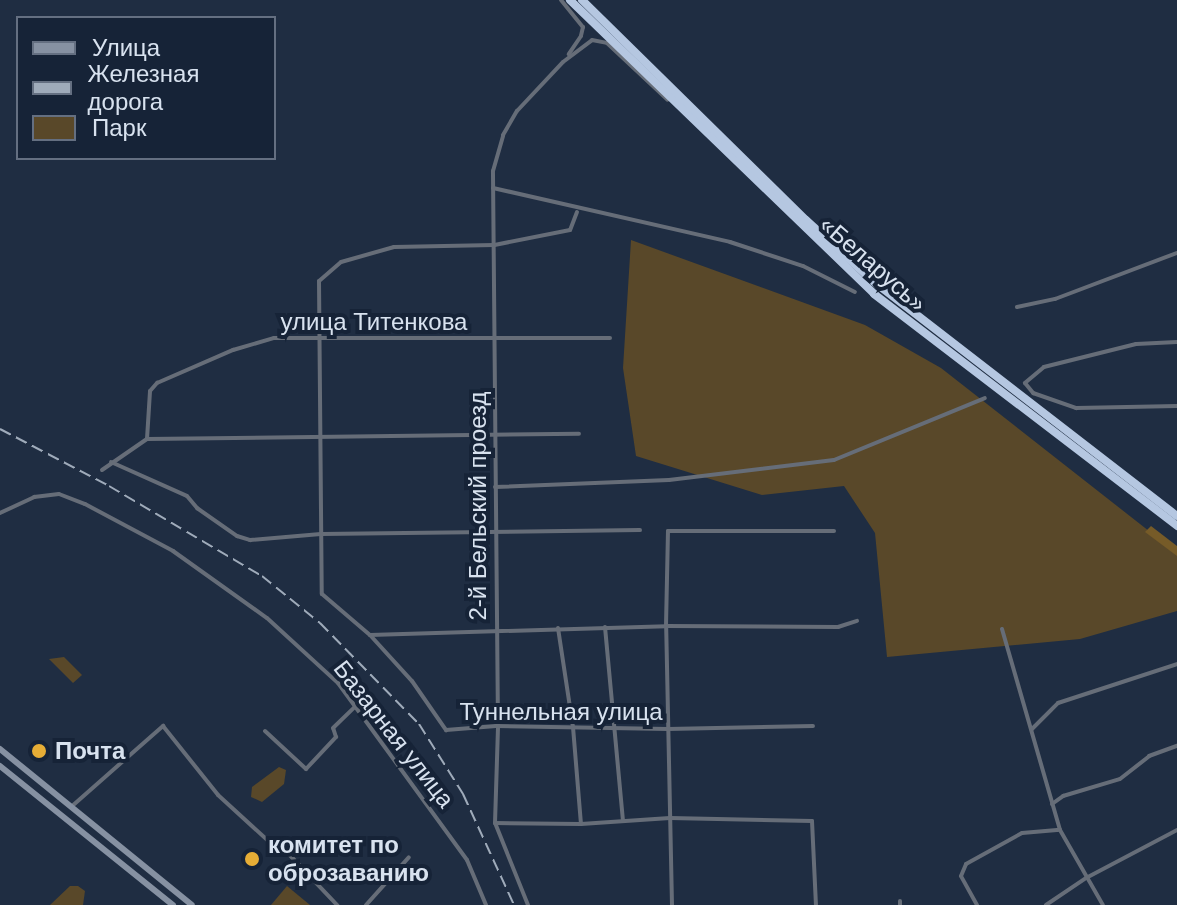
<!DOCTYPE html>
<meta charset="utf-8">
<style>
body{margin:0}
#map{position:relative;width:1177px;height:905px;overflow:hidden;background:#1f2d42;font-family:Helvetica,sans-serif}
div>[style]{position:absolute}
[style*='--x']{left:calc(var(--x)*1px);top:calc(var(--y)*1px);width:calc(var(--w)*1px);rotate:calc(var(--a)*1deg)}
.green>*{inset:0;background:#594829}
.forest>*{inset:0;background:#765b28}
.street>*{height:4px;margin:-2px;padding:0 2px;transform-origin:2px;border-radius:2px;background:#666d78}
.secondary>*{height:6px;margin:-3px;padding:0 3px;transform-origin:3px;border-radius:3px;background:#8691a2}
.highway>*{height:8px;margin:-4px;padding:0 4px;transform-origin:4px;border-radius:4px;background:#b5c7e1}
.rail>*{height:2px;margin-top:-1px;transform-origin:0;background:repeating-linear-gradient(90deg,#9fabba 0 12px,transparent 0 18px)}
.dots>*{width:22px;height:22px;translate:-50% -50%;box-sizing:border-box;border:4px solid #162337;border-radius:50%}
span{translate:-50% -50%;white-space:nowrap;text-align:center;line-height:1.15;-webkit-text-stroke:8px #162337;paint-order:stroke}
.street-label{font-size:24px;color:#d8e2ef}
.poi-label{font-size:24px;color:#d8e2ef;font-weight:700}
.left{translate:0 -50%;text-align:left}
.legend{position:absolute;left:16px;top:16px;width:260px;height:144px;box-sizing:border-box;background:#162337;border:2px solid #646f81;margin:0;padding:10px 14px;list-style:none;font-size:24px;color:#d8e2ef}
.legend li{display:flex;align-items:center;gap:16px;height:40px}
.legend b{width:40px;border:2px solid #646f81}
</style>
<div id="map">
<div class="green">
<div style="clip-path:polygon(631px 240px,865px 325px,941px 368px,1177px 553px,1177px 611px,1080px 639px,887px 657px,875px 533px,844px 486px,762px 495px,636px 456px,623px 368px)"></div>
<div style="clip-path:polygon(64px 657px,82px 675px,73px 683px,49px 659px)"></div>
<div style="clip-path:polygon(279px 767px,286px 770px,284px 784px,262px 802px,251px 797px,252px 787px)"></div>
<div style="clip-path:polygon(70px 886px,78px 886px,85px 891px,83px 905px,50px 905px)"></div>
<div style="clip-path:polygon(287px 886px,310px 905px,271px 905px)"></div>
</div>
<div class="forest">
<div style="clip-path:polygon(1151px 526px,1177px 546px,1177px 556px,1145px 532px)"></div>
</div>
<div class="street">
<div style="--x:561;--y:0;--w:35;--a:51"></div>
<div style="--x:583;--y:27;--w:9;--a:103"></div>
<div style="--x:581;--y:36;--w:22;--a:124"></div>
<div style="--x:493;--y:188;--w:243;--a:12.8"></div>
<div style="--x:730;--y:242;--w:77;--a:18.2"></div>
<div style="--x:803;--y:266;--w:58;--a:26.6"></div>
<div style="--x:577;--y:212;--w:19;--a:111"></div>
<div style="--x:570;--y:230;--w:77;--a:168.8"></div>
<div style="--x:494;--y:245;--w:100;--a:178.9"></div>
<div style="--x:394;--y:247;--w:55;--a:164.2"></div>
<div style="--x:341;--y:262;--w:29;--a:139"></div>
<div style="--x:319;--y:281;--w:313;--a:89.5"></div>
<div style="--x:322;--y:594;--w:63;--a:40.5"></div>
<div style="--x:370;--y:635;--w:62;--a:47.6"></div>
<div style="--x:412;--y:681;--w:60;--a:55.2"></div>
<div style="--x:446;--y:730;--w:50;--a:-4.6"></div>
<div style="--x:496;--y:726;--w:172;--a:1"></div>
<div style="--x:668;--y:729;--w:145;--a:-1.2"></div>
<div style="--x:1017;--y:307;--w:39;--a:-12"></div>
<div style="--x:1055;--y:299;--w:130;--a:-20.7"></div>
<div style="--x:1177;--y:342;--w:41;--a:177.2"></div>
<div style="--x:1136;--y:344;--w:95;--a:166"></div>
<div style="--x:1044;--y:367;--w:25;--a:140"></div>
<div style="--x:1025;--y:383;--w:13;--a:51"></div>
<div style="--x:1033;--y:393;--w:46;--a:19.2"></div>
<div style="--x:1076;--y:408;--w:101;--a:-1.1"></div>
<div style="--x:147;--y:439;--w:48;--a:-86.4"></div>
<div style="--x:150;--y:391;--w:11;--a:-49"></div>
<div style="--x:157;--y:383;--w:83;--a:-23.5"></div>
<div style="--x:233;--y:350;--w:43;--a:-16.3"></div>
<div style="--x:274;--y:338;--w:336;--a:0"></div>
<div style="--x:111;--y:462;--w:83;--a:24.1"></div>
<div style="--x:187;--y:496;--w:16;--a:50"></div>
<div style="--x:197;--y:508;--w:49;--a:35"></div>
<div style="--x:237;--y:536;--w:14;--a:17"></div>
<div style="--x:250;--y:540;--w:71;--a:-4.8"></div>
<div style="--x:321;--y:534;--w:319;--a:-0.7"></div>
<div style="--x:102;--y:470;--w:55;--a:-34.6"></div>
<div style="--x:147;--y:439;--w:432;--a:-0.7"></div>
<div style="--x:495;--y:487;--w:174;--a:-2.3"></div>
<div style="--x:669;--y:480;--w:166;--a:-6.9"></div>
<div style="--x:834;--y:460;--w:163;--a:-22.3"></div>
<div style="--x:0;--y:513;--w:38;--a:-25"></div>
<div style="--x:34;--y:497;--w:25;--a:-7"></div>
<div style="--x:59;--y:494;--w:28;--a:21"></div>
<div style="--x:85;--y:504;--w:100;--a:28.1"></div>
<div style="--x:173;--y:551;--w:115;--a:35.5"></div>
<div style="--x:267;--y:618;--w:96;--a:42.5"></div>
<div style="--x:338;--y:683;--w:219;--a:53.9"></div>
<div style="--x:467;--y:860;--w:49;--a:67.1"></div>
<div style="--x:605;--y:627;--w:194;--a:84.7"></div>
<div style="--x:558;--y:628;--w:100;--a:81.4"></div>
<div style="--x:573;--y:727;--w:97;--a:85.3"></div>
<div style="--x:1002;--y:629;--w:209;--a:73.9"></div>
<div style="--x:1060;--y:830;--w:86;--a:60.2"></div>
<div style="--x:370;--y:635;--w:296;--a:-1.7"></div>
<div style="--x:666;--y:626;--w:172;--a:0.3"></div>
<div style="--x:838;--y:627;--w:20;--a:-18"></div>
<div style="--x:1032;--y:729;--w:37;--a:-45"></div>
<div style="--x:1058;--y:703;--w:125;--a:-18.1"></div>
<div style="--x:265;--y:731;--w:56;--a:42.8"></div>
<div style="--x:306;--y:769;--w:44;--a:-46.8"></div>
<div style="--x:336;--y:737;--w:9;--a:-108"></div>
<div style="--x:333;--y:728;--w:30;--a:-44"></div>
<div style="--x:1052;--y:804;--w:14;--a:-36"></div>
<div style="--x:1063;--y:796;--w:59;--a:-16.6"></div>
<div style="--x:1120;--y:779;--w:37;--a:-38"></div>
<div style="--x:1149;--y:756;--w:30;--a:-20"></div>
<div style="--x:71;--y:807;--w:123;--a:-41.4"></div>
<div style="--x:163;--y:726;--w:88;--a:51.4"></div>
<div style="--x:218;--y:795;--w:79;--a:42.4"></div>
<div style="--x:276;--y:848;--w:7;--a:0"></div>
<div style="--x:283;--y:848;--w:79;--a:46.5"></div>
<div style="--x:495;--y:823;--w:86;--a:0.7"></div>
<div style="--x:581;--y:824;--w:89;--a:-3.9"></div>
<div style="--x:670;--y:818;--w:142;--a:1.2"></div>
<div style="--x:812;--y:821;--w:84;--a:87.3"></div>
<div style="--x:366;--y:905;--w:64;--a:-48.1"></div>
<div style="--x:528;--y:905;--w:88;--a:-111.9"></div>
<div style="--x:495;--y:823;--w:97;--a:-88.2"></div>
<div style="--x:498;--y:726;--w:555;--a:-90.52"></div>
<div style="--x:493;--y:171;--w:37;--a:-74"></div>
<div style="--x:503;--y:135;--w:28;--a:-60"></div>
<div style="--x:517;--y:111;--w:67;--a:-46.8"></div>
<div style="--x:563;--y:62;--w:36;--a:-37"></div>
<div style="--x:592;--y:40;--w:15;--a:11"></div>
<div style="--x:607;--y:43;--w:83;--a:43.1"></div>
<div style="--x:672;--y:905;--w:279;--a:-91.2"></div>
<div style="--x:666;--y:626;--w:95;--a:-88.8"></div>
<div style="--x:668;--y:531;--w:166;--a:0"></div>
<div style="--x:900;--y:905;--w:4;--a:-90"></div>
<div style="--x:977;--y:905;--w:33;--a:-119"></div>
<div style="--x:961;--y:876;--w:13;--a:-67"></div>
<div style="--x:966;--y:864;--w:64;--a:-29"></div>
<div style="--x:1022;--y:833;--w:38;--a:-5"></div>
<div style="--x:1046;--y:905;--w:48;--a:-34"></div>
<div style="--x:1086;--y:878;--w:103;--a:-27.8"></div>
</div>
<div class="secondary">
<div style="--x:0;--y:749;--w:247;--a:39.1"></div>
<div style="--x:0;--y:766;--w:222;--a:38.8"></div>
</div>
<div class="highway">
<div style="--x:570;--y:0;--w:423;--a:44"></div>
<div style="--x:874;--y:294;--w:382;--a:37.4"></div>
<div style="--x:582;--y:0;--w:314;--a:44.5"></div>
<div style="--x:806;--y:220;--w:91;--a:42.3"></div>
<div style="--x:873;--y:281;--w:384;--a:37.7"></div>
</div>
<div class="rail">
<div style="--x:0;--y:429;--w:123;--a:27.6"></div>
<div style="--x:109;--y:486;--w:178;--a:30.5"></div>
<div style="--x:262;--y:576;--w:75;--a:39"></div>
<div style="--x:320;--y:623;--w:141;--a:45.6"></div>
<div style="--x:419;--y:724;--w:83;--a:57.8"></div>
<div style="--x:463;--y:794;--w:122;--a:65.3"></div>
</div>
<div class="dots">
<div style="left:39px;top:751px;background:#e6ad36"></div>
<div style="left:252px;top:859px;background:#e6ad36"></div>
</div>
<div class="street-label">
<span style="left:873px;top:264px;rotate:41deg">«Беларусь»</span>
<span style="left:374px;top:322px">улица Титенкова</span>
<span style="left:478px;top:506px;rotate:-90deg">2-й Бельский проезд</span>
<span style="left:561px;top:712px">Туннельная улица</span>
<span style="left:394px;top:734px;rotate:52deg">Базарная улица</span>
</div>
<div class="poi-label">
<span class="left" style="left:55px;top:751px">Почта</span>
<span class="left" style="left:268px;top:859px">комитет по<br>оброзаванию</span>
</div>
<ul class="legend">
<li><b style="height:10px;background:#8691a2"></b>Улица</li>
<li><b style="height:10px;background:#9fabba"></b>Железная дорога</li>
<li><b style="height:22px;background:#594829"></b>Парк</li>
</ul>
</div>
